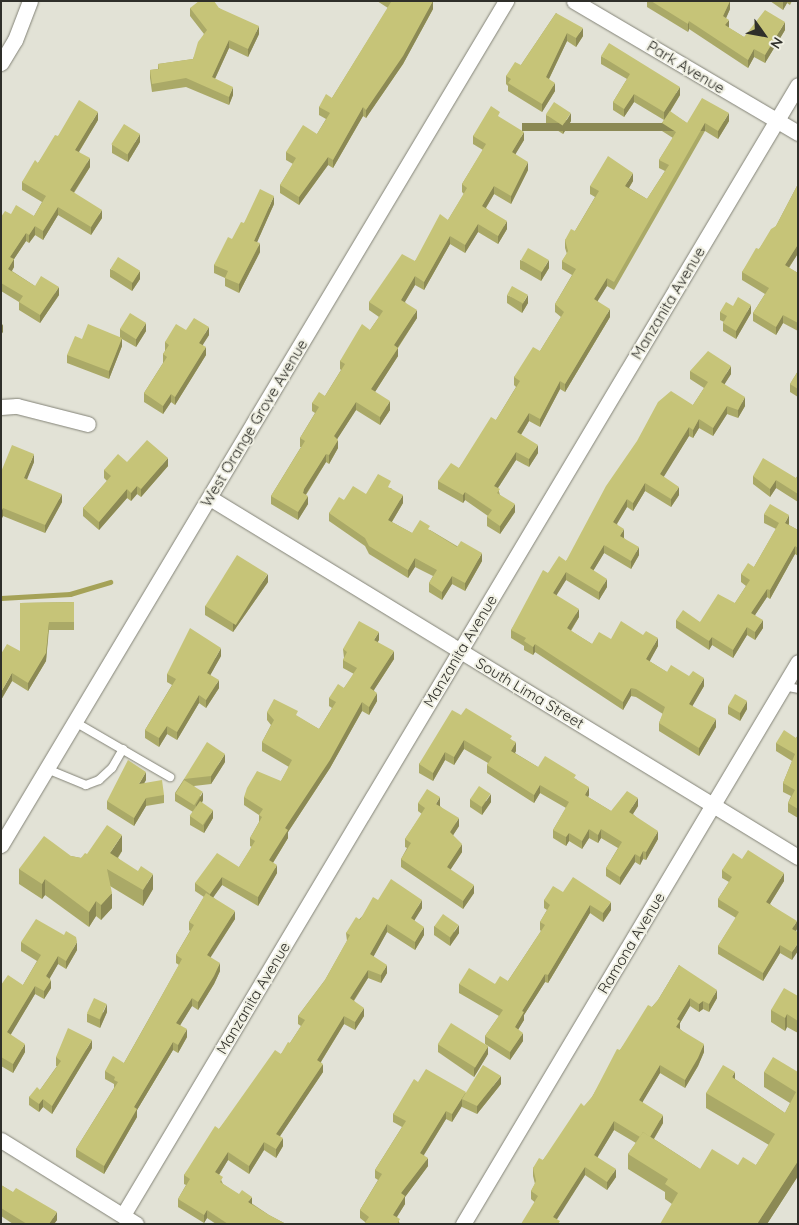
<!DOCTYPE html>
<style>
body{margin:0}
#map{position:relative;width:799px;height:1225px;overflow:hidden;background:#e2e2d6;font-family:Quicksand,sans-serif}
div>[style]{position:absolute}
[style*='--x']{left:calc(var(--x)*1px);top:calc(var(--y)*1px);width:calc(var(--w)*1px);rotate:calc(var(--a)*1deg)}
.stream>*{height:4.5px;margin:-2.25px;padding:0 2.25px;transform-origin:2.25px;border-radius:2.25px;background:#a5a257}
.roads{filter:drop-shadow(0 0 1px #838377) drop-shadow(0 0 1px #838377)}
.lane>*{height:8px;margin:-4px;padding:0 4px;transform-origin:4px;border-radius:4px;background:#fff}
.street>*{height:15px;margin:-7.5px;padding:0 7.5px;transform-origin:7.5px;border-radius:7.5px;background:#fff}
.wall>*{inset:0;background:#aaa967}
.shaded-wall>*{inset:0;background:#8b8954;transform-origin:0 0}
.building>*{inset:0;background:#c6c478;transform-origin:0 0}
span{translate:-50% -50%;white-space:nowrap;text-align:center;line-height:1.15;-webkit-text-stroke:4px #f0f0e3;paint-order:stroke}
.street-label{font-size:15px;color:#2f2f2a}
.frame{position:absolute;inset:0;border:2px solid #2f2f2a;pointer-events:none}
.north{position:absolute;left:739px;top:10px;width:50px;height:50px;-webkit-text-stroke:4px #f0f0e3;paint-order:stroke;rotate:122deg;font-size:14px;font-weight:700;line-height:20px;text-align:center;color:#2f2f2a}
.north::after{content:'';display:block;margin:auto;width:18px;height:22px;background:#2f2f2a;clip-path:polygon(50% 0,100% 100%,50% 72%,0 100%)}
</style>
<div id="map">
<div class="stream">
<div style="--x:1;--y:598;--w:69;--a:-3.3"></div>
<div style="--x:70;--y:594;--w:42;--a:-16.7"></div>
</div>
<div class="roads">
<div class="lane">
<div style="--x:783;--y:686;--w:15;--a:11"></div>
<div style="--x:75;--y:722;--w:110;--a:30.1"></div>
<div style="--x:47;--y:769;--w:42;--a:22.3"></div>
<div style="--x:86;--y:785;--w:14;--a:-21"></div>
<div style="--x:99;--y:780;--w:18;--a:-43"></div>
<div style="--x:112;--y:768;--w:22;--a:-60"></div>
</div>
<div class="street">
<div style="--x:574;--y:1;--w:260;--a:30.5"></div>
<div style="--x:1;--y:63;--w:27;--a:-59"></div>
<div style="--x:15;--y:40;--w:42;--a:-69"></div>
<div style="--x:1;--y:407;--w:16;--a:-4"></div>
<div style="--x:17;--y:406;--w:73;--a:14.2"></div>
<div style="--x:210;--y:498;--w:689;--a:31.41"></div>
<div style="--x:1;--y:845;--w:984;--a:-59.11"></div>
<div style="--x:1;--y:1140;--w:159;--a:31.9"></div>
<div style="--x:123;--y:1215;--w:1316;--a:-59.15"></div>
<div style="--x:463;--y:1224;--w:654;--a:-59.2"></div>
</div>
</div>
<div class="wall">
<div style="clip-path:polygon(377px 1px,433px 1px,433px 9px,403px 64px,366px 118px,363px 116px,333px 168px,328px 165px,299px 205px,280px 193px,280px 185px,293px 164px,286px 160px,286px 152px,317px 134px,326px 119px,319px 115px,319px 107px,332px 98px,388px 8px)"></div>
<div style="clip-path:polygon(647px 1px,730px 1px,730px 9px,726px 18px,729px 28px,744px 37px,785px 30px,765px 63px,754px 57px,748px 68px,689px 29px,688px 32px,647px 7px)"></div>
<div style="clip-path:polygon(770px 1px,792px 1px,790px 5px,787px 3px,783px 10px)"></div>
<div style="clip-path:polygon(190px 8px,219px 8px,259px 34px,248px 57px,229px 48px,215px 79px,233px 95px,229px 105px,186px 87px,152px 92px,150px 78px,150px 70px,158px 69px,158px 64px,193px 59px,204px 34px,190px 16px)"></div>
<div style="clip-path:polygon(556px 13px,583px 36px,576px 47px,567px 41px,549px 79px,555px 91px,542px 112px,508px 91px,508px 86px,506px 84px,506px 76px,521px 65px)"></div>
<div style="clip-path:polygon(601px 56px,680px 95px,670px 112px,687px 123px,729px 121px,718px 139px,705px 131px,614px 290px,607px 286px,597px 301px,610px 317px,565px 392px,560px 389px,540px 427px,529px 421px,521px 435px,538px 453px,529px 467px,516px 460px,498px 488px,500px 495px,515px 512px,500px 534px,487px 526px,487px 517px,488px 516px,465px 500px,463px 503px,438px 489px,438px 481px,459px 468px,496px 420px,516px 387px,514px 385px,514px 377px,540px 351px,561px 317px,555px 312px,555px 304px,572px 275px,562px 269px,562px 261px,567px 254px,565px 248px,565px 240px,575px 231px,595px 197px,590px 194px,590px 186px,633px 181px,629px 188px,647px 199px,665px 171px,659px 168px,659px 160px,673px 138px,662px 131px,662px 123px,664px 120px,634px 102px,624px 117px,613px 110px,613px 102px,627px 79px,601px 64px)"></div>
<div style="clip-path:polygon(546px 115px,571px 121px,563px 134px,546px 123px)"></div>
<div style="clip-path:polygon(500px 118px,524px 140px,515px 154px,528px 170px,511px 204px,494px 194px,486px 208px,507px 229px,498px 244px,478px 232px,465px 253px,450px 244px,424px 290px,415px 285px,405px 302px,417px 318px,398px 348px,398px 356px,375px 392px,390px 410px,380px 425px,356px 410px,337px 439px,338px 448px,329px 464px,326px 462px,306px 495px,308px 504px,298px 520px,271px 504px,271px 496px,301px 447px,300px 447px,300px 438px,315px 413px,312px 411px,312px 403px,325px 396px,341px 370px,340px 369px,340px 361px,370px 330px,379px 317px,369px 310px,369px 302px,415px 261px,448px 220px,464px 194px,462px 192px,462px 184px,483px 150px,473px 144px,473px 136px)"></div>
<div style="clip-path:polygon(98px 120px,79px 152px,90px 167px,74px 193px,102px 218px,91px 235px,58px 215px,43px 240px,35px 235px,29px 243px,26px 241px,14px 259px,14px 267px,12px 271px,35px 286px,59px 295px,40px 323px,19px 310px,19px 302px,1px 291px,1px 217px,11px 214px,34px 216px,42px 202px,22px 190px,22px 182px,38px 163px,58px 136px)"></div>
<div style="clip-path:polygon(140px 142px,128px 162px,112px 153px,112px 145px)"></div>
<div style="clip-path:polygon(798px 184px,798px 255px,797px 255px,789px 268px,798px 273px,798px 331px,783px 323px,776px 335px,753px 321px,753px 313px,765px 294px,742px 280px,742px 272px,776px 226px)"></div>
<div style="clip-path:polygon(274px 204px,257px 242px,260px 252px,239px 293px,225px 286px,225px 278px,214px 273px,214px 265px,244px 223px)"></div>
<div style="clip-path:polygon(520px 260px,549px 268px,541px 281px,520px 269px)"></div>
<div style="clip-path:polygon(110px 269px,140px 279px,132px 291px,110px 277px)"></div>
<div style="clip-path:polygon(507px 295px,528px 303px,522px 313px,507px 303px)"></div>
<div style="clip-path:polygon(733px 306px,751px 313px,736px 339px,723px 331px,723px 323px,724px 322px,720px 320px,720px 312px)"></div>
<div style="clip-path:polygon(120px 329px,146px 331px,136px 347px,122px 339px,122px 346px,109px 379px,67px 363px,67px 355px,120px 337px)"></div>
<div style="clip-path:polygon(186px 330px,209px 335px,202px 345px,206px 355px,175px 405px,171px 402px,163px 414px,144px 402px,144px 393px,163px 363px,163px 354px,165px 351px,165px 342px)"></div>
<div style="clip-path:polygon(690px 371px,731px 374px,724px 384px,745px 406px,738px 418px,727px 414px,713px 436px,699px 428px,693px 438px,689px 436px,663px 477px,679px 495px,671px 507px,645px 491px,633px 511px,627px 507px,617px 524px,624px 537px,624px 538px,639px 555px,631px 569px,604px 553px,593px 571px,607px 587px,599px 600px,566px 580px,556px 595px,579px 617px,571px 631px,592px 644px,611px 639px,658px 646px,649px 661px,667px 672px,704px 686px,692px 706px,716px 727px,699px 756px,659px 731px,659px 723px,663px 714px,636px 697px,631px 696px,623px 710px,535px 652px,533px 655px,524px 650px,524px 646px,511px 638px,511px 630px,548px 573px,566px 561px,693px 405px,704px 388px,690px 379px)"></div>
<div style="clip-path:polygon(798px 371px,798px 397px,790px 392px,790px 384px)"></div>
<div style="clip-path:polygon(34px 462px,26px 480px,62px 502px,45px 533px,3px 516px,1px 520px,1px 472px)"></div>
<div style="clip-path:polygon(127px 462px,168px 466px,141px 497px,137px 494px,131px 501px,127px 498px,99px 530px,83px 516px,83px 508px,107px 481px,104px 478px,104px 470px)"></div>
<div style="clip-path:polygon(798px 475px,798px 502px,776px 488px,770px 497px,753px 484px,753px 476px,796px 478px)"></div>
<div style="clip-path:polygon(391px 488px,403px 503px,392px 522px,412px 533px,430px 530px,482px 561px,465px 591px,452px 584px,442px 600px,429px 592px,429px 583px,433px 576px,415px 567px,408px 578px,369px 554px,365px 546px,329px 521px,329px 513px,344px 500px,366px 494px)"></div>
<div style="clip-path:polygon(764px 514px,789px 523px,789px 525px,798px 530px,798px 556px,795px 554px,770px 599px,767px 597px,755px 615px,763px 628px,755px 640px,747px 635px,733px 658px,712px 645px,709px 650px,676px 628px,676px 620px,700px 622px,735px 603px,746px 586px,741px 582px,741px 574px,754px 567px,776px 529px,764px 523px)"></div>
<div style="clip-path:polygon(268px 582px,233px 632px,205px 615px,205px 606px)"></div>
<div style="clip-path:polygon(74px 602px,74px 630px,49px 630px,46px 661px,28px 691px,12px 681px,1px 700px,20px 651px,20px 603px)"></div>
<div style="clip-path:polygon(379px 640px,377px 642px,394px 659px,374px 690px,377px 701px,369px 715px,362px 711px,330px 768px,288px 832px,288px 838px,273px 863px,277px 873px,258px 906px,222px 885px,213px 897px,235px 919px,210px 957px,220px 971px,214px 984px,198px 1010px,192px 1006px,180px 1025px,187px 1037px,178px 1053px,173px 1050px,137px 1110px,137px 1117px,104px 1174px,76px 1157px,76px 1149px,114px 1088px,114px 1084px,105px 1079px,105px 1071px,124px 1063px,179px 965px,176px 963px,176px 955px,190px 931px,189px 930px,189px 922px,204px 897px,195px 891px,195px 883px,239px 867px,252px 847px,250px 846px,250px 838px,259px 822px,259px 815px,244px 805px,244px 797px,281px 781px,289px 767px,262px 751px,262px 742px,271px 725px,267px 720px,267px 712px,298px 717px,319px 729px,332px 708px,329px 706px,329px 698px,344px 688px,354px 674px,343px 668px,343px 660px,344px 658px,343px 649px)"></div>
<div style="clip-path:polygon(221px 656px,210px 675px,219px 688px,206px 708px,199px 703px,177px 740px,167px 734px,159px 747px,145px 738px,145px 730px,172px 685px,167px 682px,167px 674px)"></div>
<div style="clip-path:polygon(728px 706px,747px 709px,740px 721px,728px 714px)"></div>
<div style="clip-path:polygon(461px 715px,512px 740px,516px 751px,515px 753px,538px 767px,576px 779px,589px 795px,588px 797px,611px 811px,638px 806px,633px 814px,658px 839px,646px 860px,643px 859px,640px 865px,635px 862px,620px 885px,606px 876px,606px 868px,618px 848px,601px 838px,598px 843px,589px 838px,582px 849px,569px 841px,566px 846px,553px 838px,553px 830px,566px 808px,540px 793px,534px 803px,487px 773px,487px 765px,488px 763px,464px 749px,454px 765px,445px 760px,433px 781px,419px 773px,419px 764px)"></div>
<div style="clip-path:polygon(798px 735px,798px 818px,788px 812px,788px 803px,791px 796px,783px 792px,783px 783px,792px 761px,776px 751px,776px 743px,796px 738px)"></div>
<div style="clip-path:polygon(225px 762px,211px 784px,194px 786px,203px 800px,202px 803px,213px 818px,204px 833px,190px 825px,190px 816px,193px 812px,175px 801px,175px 793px,184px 779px)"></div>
<div style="clip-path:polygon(146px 780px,144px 783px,164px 795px,164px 803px,146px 806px,134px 826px,107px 809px,107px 801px)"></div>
<div style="clip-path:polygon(470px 799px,491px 802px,482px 815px,470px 807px)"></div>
<div style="clip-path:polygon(418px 803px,440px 806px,459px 826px,453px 835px,462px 852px,450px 870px,474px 893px,463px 909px,401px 867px,401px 859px,407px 848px,405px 847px,405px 839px,422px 814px,418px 811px)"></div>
<div style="clip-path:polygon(122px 851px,118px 858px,153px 889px,143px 906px,110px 886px,112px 908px,101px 920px,96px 916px,89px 927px,45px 895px,42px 899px,19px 884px,19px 869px,71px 856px,81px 858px,87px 854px)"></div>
<div style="clip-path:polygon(742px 859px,784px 881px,770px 904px,797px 929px,796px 931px,792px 960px,780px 953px,763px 981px,718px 954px,718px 946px,736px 918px,718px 907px,718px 899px,729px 882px,722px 878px,722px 870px)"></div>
<div style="clip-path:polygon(563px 892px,611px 910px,603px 922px,590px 913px,548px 983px,545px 982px,524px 1015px,524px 1020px,518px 1029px,523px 1041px,510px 1060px,485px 1044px,485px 1036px,499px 1016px,459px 993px,459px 984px,495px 984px,508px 981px,541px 931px,540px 930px,540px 922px,547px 910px,544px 908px,544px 900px)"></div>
<div style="clip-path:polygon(378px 900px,422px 908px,414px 920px,424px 935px,415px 950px,387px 932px,373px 957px,387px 973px,381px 983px,368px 978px,354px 1001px,364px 1016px,355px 1030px,344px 1024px,321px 1062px,323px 1072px,280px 1136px,283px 1146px,276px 1158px,264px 1150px,249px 1174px,228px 1160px,219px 1175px,223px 1184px,269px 1215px,286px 1224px,216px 1224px,207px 1218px,204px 1223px,178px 1207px,178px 1199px,186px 1185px,184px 1184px,184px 1175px,219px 1129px,281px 1054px,290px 1043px,301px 1026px,298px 1024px,298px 1016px,325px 980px,347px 941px,346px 933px)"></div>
<div style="clip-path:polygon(434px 926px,459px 933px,450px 946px,434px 935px)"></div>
<div style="clip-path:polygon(21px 942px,77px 950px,66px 969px,58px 964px,49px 979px,51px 988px,44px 999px,35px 994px,10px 1035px,25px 1052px,13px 1073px,1px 1066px,1px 985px,23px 985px,37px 961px,21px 951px)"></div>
<div style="clip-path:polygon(679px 965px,717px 998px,709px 1012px,703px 1009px,699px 1012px,690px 1006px,680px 1023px,680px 1029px,704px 1052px,698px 1066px,685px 1088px,660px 1073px,642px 1102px,663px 1123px,654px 1139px,700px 1169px,738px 1165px,756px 1165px,769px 1145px,706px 1108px,706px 1093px,735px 1079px,785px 1113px,790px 1103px,764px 1087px,764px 1072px,798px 1072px,798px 1176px,767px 1224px,672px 1204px,665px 1199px,665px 1192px,628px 1169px,628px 1154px,636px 1143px,614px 1130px,597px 1157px,616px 1177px,607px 1190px,585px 1175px,556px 1219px,560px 1224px,531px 1199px,531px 1191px,535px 1184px,533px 1176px,533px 1168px,543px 1160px,592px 1097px,620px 1050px,652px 1007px,658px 1000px)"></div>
<div style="clip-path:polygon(798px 996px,798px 1033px,787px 1027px,785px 1031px,771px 1022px,771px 1010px)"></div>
<div style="clip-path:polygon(107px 1012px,100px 1028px,87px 1022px,87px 1014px)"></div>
<div style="clip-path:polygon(438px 1044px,488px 1054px,474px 1077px,438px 1052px)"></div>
<div style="clip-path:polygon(92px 1048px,52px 1114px,43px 1107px,39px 1112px,29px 1105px,29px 1097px,40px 1090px,57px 1066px,56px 1066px,56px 1057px)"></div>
<div style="clip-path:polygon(418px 1082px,466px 1093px,501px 1084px,477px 1114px,462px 1107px,462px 1106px,452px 1122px,446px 1119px,424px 1155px,428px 1166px,405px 1197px,405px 1204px,397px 1217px,400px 1224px,365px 1222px,360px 1218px,360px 1210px,378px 1180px,375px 1178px,375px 1170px,402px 1127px,393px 1122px,393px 1114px)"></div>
<div style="clip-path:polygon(1px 1185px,57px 1220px,54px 1224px,13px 1224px,1px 1216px)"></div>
</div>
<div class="shaded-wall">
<div style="clip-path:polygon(433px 1px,433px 9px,403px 64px,366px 118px,366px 110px)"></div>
<div style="clip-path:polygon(730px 1px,730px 9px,723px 25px,723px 16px)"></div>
<div style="clip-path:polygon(783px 1px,787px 1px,787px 3px,783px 10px)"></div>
<div style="clip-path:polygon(729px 20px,729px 28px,725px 25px)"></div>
<div style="clip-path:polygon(689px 21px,689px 29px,688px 32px,688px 24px)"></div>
<div style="clip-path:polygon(785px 22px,785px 30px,765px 63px,765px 55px)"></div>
<div style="clip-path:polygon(259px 26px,259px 34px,248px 57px,248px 49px)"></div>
<div style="clip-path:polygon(583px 28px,583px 36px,576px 47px,576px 38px)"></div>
<div style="clip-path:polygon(567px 33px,567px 41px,546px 85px,546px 77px)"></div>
<div style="clip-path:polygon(229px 40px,229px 48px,212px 85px,212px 77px)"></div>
<div style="clip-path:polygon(754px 49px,754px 57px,748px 68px,748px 60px)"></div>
<div style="clip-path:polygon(555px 83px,555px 91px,542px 112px,542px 104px)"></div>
<div style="clip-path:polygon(233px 87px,233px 95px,229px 105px,229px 97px)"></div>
<div style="clip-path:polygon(680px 87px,680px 95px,664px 121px,664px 112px)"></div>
<div style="clip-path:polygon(634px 94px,634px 102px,624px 117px,624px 109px)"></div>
<div style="clip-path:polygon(363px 107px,363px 116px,333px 168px,333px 160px)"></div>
<div style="clip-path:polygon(98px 112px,98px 120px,75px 158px,75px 150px)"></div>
<div style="clip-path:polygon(571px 113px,571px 121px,563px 134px,563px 126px)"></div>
<div style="clip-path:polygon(729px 113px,729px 121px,718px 139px,718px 131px)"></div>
<div style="left:705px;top:123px;width:8px;height:183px;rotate:90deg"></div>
<div style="clip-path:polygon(524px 132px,524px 140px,512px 160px,512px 152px)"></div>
<div style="clip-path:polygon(140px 134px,140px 142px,128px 162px,128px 154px)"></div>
<div style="clip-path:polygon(328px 157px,328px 165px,299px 205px,299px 197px)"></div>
<div style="clip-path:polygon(90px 158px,90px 167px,70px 198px,70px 190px)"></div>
<div style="clip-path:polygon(528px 162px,528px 170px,511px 204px,511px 196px)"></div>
<div style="clip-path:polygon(633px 173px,633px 181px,625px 194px,625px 186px)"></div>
<div style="clip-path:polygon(494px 186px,494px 194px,482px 214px,482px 206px)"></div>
<div style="clip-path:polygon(274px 196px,274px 204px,254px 249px,254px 241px)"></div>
<div style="clip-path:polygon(58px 207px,58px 215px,43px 240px,43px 231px)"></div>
<div style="clip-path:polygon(102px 210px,102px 218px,91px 235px,91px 227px)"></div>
<div style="clip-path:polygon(507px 221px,507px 229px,498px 244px,498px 236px)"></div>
<div style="clip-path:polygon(478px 224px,478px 232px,465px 253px,465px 245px)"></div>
<div style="clip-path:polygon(35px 226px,35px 235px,29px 243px,29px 235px)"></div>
<div style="clip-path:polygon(26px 233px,26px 241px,10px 265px,10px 257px)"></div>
<div style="clip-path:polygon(450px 236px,450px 244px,424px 290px,424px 282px)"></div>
<div style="clip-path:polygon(260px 243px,260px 252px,239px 293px,239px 284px)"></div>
<div style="clip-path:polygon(797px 246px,797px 255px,785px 273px,785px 265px)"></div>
<div style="clip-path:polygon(14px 259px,14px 267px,8px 277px,8px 269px)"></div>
<div style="clip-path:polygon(549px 260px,549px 268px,541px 281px,541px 273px)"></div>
<div style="clip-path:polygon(140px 271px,140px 279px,132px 291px,132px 282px)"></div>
<div style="clip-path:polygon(415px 276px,415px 285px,401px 308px,401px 300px)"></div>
<div style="clip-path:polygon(607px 278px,607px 286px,594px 307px,594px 299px)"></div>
<div style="clip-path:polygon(59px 287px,59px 295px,40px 323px,40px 315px)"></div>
<div style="clip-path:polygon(528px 295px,528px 303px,522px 313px,522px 305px)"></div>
<div style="clip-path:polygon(751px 305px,751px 313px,736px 339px,736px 331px)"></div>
<div style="clip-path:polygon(610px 309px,610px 317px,565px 392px,565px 384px)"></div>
<div style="clip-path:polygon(417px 310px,417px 318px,394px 353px,394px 345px)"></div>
<div style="clip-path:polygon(783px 315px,783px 323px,776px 335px,776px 327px)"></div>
<div style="clip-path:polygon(146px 323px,146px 331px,136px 347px,136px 339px)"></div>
<div style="clip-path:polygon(3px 324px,3px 332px,1px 335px,1px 327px)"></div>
<div style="clip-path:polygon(209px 327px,209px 335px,199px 351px,199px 343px)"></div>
<div style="clip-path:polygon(122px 338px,122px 346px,109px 379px,109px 371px)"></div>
<div style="clip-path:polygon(206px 347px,206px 355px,175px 405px,175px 397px)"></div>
<div style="clip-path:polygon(398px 348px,398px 356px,371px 398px,371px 389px)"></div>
<div style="clip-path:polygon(731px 366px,731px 374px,721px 390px,721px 382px)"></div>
<div style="clip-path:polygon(560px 381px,560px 389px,540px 427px,540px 419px)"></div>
<div style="clip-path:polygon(171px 394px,171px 402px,163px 414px,163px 406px)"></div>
<div style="clip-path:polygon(745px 397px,745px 406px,738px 418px,738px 410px)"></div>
<div style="clip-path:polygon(390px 401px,390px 410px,380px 425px,380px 417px)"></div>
<div style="clip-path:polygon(356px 402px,356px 410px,334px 444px,334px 436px)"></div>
<div style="clip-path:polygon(727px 406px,727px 414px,713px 436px,713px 428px)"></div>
<div style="clip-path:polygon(529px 413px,529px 421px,517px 441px,517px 432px)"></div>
<div style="clip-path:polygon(699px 419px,699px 428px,693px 438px,693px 430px)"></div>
<div style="clip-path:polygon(689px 427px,689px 436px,660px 483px,660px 474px)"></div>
<div style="clip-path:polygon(338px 440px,338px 448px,329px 464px,329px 455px)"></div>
<div style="clip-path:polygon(538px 445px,538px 453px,529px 467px,529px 459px)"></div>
<div style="clip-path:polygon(516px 452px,516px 460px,494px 494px,494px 486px)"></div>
<div style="clip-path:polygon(34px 454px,34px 462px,24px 487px,24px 478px)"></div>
<div style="clip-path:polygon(326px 454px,326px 462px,304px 497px,303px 493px,304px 489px)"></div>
<div style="clip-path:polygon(168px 458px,168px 466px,141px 497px,141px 489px)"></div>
<div style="clip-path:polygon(776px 480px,776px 488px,770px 497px,770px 489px)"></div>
<div style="clip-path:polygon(645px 483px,645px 491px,633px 511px,633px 503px)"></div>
<div style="clip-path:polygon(137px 486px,137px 494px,131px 501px,131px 493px)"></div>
<div style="clip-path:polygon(679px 487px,679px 495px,671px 507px,671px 499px)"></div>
<div style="clip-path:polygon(127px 489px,127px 498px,99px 530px,99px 522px)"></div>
<div style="clip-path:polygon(465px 492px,465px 500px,463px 503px,463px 495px)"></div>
<div style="clip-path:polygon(62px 494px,62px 502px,45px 533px,45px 525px)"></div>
<div style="clip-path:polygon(403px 495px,403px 503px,388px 528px,388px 520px)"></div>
<div style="clip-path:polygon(308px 496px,308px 504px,298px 520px,298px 512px)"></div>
<div style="clip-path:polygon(627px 499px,627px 507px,613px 530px,613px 522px)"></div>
<div style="clip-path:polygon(515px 504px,515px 512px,500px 534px,500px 526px)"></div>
<div style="clip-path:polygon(3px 508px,3px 516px,1px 520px,1px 512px)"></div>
<div style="clip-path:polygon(789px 515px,789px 523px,785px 531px,785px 523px)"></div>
<div style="clip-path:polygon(624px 529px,624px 537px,620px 544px,620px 536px)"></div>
<div style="clip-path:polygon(604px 545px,604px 553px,590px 576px,590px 568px)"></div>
<div style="clip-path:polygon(795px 546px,795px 554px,770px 599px,770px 590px)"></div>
<div style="clip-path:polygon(639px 547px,639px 555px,631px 569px,631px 561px)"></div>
<div style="clip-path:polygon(482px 553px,482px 561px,465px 591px,465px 583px)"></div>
<div style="clip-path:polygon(415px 558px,415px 567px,408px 578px,408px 570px)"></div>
<div style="clip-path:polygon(566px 572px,566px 580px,553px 601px,553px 593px)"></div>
<div style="clip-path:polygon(268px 574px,268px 582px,233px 632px,233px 624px)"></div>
<div style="clip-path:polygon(452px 576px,452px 584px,442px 600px,442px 592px)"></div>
<div style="clip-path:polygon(607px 579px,607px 587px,599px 600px,599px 592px)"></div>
<div style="clip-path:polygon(767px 589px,767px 597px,751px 621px,751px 613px)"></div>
<div style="clip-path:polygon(579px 609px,579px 617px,567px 636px,567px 628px)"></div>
<div style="clip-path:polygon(763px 620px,763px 628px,755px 640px,755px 632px)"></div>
<div style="clip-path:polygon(49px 622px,46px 661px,28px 691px,28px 683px)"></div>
<div style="clip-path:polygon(747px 627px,747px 635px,733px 658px,733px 650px)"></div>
<div style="clip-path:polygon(379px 632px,379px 640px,374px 648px,374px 640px)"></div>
<div style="clip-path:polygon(712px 637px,712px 645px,709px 650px,709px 641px)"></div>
<div style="clip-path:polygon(658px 638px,658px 646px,646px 668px,646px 659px)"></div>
<div style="clip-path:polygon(535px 644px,535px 652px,533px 655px,533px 647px)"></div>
<div style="clip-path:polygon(221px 648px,221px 656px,207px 681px,207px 673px)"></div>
<div style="clip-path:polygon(394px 651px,394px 659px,370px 696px,370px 688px)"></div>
<div style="clip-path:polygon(12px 673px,12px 681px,1px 700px,1px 692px)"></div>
<div style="clip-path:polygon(704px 678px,704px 686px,689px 712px,689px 704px)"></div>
<div style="clip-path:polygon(219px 680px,219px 688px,206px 708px,206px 700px)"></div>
<div style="clip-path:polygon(631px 688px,631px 696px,623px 710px,623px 702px)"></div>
<div style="clip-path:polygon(377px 693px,377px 701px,369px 715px,369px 707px)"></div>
<div style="clip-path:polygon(199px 695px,199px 703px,177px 740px,177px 732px)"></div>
<div style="clip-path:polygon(747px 701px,747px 709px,740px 721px,740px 712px)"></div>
<div style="clip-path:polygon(362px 702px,362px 711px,330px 768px,288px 832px,288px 838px,269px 869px,269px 860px,285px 828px)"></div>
<div style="clip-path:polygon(716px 719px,716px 727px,699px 756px,699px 748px)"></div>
<div style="clip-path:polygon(167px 726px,167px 734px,159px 747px,159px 738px)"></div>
<div style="clip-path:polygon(464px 740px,464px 749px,454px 765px,454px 757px)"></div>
<div style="clip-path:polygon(516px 742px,516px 751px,511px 759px,511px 751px)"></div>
<div style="clip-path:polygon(445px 752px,445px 760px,433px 781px,433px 773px)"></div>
<div style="clip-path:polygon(225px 754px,225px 762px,211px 784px,211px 776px)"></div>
<div style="clip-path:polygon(146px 772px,146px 780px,139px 792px,139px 784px)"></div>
<div style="clip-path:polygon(540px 785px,540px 793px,534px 803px,534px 795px)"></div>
<div style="clip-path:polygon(589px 787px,589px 795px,585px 803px,585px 795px)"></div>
<div style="clip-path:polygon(203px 792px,203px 800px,196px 813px,196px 805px)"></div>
<div style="clip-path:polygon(491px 794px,491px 802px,482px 815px,482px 807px)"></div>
<div style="clip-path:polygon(440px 797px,440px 806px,436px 812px,436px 804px)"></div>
<div style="clip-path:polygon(146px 798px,146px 806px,134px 826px,134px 818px)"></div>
<div style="clip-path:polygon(638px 798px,638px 806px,629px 820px,629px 812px)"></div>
<div style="clip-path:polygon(213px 810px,213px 818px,204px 833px,204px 825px)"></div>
<div style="clip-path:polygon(459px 818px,459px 826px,450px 840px,450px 832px)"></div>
<div style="clip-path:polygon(589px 829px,589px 838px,582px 849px,582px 841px)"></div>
<div style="clip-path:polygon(601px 829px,601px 838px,598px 843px,598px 835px)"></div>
<div style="clip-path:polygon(658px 831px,658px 839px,646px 860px,646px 852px)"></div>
<div style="clip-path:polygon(569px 833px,569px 841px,566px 846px,566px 837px)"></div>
<div style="clip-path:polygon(122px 835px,122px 851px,110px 868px,110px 853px)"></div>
<div style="clip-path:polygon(462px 844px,462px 852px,447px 875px,447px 867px)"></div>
<div style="clip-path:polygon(643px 851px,643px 859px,640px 865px,640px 857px)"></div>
<div style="clip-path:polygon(635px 854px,635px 862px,620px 885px,620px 877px)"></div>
<div style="clip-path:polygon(277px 865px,277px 873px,258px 906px,258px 897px)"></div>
<div style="clip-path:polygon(784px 873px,784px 881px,766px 910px,766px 902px)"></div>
<div style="clip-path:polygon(153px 874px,153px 889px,143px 906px,143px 890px)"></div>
<div style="clip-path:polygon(222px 877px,222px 885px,210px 902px,210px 894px)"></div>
<div style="clip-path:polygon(45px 879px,45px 895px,42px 899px,42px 884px)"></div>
<div style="clip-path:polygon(474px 885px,474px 893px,463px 909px,463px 901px)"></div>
<div style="clip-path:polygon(112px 893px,112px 908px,101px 920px,101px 905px)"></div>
<div style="clip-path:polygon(422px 900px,422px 908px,411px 926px,411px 918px)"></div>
<div style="clip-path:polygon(96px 901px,96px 916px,89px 927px,89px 912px)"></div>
<div style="clip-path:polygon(611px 902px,611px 910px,603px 922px,603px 913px)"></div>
<div style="clip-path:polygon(590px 905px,590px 913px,548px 983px,548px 975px)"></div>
<div style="clip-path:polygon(235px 911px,235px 919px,207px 963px,207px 955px)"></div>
<div style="clip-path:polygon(797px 921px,797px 929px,792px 937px,792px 929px)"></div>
<div style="clip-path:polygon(387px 924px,387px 932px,370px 963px,370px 954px)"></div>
<div style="clip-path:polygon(459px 925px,459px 933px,450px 946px,450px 938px)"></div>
<div style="clip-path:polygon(424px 927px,424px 935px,415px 950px,415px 942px)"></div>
<div style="clip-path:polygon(77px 942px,77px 950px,66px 969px,66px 961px)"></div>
<div style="clip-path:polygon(798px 943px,798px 951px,792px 960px,792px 952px)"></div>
<div style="clip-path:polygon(780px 945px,780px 953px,763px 981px,763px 973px)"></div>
<div style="clip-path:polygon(58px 956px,58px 964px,46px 985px,46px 976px)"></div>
<div style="clip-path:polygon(220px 963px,220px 971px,214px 984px,198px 1010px,198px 1002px)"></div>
<div style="clip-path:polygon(387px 965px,387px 973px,381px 983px,381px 975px)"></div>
<div style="clip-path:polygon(368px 970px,368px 978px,350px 1006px,350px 998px)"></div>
<div style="clip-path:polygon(545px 974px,545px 982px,524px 1015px,524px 1020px,515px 1035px,515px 1027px,522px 1011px)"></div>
<div style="clip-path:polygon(51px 980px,51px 988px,44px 999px,44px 991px)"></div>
<div style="clip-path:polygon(35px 986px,35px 994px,7px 1041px,7px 1032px)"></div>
<div style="clip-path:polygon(717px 990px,717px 998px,709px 1012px,709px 1004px)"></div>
<div style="clip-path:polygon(192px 998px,192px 1006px,176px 1032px,176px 1023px)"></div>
<div style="clip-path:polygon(690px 998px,690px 1006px,680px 1023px,680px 1029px,676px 1027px,677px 1019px)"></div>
<div style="clip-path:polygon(703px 1001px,703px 1009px,699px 1012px,699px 1004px)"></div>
<div style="clip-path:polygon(107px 1004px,107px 1012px,100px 1028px,100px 1020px)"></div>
<div style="clip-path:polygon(364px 1008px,364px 1016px,355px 1030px,355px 1022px)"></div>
<div style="clip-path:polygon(787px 1014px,787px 1027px,785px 1031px,785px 1018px)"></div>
<div style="clip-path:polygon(344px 1016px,344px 1024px,317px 1068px,317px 1060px)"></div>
<div style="clip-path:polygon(187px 1029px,187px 1037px,178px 1053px,178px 1045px)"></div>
<div style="clip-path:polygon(523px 1033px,523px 1041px,510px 1060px,510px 1052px)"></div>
<div style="clip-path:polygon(92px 1040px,92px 1048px,52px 1114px,52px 1106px)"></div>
<div style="clip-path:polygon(173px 1042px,173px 1050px,137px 1110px,137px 1117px,104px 1174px,104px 1166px,134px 1107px)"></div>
<div style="clip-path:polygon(25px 1044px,25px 1052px,13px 1073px,13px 1064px)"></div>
<div style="clip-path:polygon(704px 1044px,704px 1052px,698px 1066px,685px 1088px,685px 1080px)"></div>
<div style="clip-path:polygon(488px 1046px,488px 1054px,474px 1077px,474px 1069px)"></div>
<div style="clip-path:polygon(323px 1064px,323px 1072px,276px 1142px,276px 1134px)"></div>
<div style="clip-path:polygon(660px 1065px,660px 1073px,639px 1108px,639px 1100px)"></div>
<div style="clip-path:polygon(735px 1072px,735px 1086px,732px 1077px)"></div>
<div style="clip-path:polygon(501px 1076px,501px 1084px,477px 1114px,477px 1106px)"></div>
<div style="clip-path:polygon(466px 1092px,462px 1099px,462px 1106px,452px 1122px,452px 1114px)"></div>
<div style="clip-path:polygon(43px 1099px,43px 1107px,39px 1112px,39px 1104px)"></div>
<div style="clip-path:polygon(446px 1111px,446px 1119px,420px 1161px,420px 1153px)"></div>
<div style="clip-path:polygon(663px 1115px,663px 1123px,647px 1150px,647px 1142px)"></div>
<div style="clip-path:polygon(614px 1121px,614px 1130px,594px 1163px,594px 1155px)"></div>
<div style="clip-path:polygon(283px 1138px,283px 1146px,276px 1158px,276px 1149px)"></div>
<div style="clip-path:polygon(264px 1142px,264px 1150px,249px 1174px,249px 1166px)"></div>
<div style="clip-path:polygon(228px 1152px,228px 1160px,215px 1181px,215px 1172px)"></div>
<div style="clip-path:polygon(428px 1158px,428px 1166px,405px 1197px,405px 1204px,393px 1223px,393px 1215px,401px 1193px)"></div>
<div style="clip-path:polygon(798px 1161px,798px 1176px,767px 1224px,757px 1224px)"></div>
<div style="clip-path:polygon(585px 1167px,585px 1175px,554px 1224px,553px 1217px)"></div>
<div style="clip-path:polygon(616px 1169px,616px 1177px,607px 1190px,607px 1182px)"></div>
<div style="clip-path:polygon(252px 1197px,252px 1205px,248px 1202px)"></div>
<div style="clip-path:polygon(207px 1210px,207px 1218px,204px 1223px,204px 1215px)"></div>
<div style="clip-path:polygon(57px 1212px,57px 1220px,54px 1224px,49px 1224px)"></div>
</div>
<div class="building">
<div style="clip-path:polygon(199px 1px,214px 1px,219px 8px,259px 26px,248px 49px,229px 40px,212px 77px,233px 87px,229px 97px,186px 78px,152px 84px,150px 70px,159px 69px,158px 64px,193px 59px,198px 42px,207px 30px,190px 8px)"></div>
<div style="clip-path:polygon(391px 1px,433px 1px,403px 56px,366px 110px,363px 107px,333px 160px,328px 157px,299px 197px,280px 185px,296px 158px,286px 152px,303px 125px,317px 134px,330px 113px,319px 107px,326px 94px,332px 98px,391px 2px)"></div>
<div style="clip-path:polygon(651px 1px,730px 1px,723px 16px,729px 20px,725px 25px,744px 37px,765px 10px,785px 22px,765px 55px,754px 49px,748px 60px,689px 21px,688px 24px)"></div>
<div style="clip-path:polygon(556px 13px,583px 28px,576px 38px,567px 33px,546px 77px,555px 83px,542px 104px,508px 83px,511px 79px,506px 76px,515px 62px,521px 65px)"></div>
<div style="clip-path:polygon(609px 43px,680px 87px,664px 112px,634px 94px,624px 109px,613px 102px,630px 74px,601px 56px)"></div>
<div style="clip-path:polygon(702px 98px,729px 113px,718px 131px,705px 123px,614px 282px,607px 278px,594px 299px,610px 309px,565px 384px,560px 381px,540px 419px,529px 413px,517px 432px,538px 445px,529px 459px,516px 452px,494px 486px,500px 489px,497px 493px,515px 504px,500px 526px,487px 517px,492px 510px,465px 492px,463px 495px,438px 481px,451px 463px,459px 468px,491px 417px,496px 420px,520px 381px,514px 377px,533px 347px,540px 351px,564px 312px,555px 304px,576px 269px,562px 261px,568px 251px,565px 240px,571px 229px,575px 231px,599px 191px,590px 186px,608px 156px,633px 173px,625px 186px,647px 199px,669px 165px,659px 160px,676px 132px,662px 123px,670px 111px,687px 123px)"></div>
<div style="clip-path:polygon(79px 100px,98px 112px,75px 150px,90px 158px,70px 190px,102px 210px,91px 227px,58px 207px,43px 231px,35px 226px,29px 235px,26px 233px,10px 257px,14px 259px,8px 269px,35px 286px,41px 276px,59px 287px,40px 315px,19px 302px,23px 296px,1px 283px,1px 217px,5px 211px,11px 214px,16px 205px,34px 216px,46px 196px,22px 182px,35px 160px,38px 163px,55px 135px,58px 136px)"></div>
<div style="left:554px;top:102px;width:20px;height:15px;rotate:33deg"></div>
<div style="clip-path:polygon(491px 106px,500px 112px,498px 116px,524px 132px,512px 152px,528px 162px,511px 196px,494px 186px,482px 206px,507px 221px,498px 236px,478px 224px,465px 245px,450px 236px,424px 282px,415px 276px,401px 300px,417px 310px,394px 345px,398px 348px,371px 389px,390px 401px,380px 417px,356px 402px,334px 436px,338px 440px,329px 455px,326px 454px,304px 489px,303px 493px,308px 496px,298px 512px,271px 496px,305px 441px,300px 438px,319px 407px,312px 403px,319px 392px,325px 396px,345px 364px,340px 361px,362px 324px,370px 330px,383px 311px,369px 302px,402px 254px,415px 261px,440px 214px,448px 220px,467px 188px,462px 184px,486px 144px,473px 136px)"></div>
<div style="left:124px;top:124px;width:19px;height:24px;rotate:32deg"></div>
<div style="clip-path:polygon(798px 184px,798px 247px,797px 246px,785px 265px,798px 273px,798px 323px,783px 315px,776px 327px,753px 313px,769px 288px,742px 272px,756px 248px,759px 249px,771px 229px,776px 226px)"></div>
<div style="clip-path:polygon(260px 189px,274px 196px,254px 241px,260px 243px,239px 284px,225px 278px,228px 271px,214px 265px,228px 237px,232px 239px,241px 222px,244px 223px)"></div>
<div style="left:528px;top:248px;width:24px;height:14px;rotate:30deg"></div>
<div style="left:118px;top:257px;width:26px;height:14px;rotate:32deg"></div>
<div style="left:512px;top:286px;width:18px;height:10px;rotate:29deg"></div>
<div style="clip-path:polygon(738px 297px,751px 305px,736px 331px,723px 323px,727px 316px,720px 312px,726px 302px,733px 306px)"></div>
<div style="left:130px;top:313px;width:19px;height:19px;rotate:32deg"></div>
<div style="clip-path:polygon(194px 318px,209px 327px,199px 343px,206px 347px,175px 397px,171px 394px,163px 406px,144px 393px,167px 357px,163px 354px,169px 345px,165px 342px,176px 324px,186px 330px)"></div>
<div style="clip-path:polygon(88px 324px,122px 338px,109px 371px,67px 355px,75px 336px,82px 339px)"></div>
<div style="clip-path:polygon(708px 351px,731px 366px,721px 382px,745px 397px,738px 410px,727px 406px,713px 428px,699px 419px,693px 430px,689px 427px,660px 474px,679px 487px,671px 499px,645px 483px,633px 503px,627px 499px,613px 522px,624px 529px,620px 536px,639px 547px,631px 561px,604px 545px,590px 568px,607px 579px,599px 592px,566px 572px,553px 593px,579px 609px,567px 628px,592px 644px,599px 632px,611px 639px,621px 621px,643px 635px,646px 631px,658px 638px,646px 659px,667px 672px,671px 665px,689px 676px,693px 671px,704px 678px,689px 704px,716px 719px,699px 748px,659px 723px,665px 707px,636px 689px,631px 688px,623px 702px,535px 644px,533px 647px,524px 641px,526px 638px,511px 630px,543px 570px,548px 573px,559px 556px,566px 561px,606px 486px,637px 441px,658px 402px,671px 391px,693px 405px,708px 382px,690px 371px)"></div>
<div style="clip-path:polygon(798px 371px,798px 389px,790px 384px)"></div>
<div style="clip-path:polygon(147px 440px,168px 458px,141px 489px,137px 486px,131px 493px,127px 489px,99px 522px,83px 508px,111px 476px,104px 470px,118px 454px,127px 462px)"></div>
<div style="clip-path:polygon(12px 445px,34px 454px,24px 478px,62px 494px,45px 525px,3px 508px,1px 512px,1px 472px)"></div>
<div style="clip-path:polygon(763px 458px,796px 478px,798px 475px,798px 494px,776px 480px,770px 489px,753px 476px)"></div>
<div style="clip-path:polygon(378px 474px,391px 481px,388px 487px,403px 495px,388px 520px,412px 533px,420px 520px,430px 526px,428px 529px,457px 547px,461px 541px,482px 553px,465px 583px,452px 576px,442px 592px,429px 583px,437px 570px,415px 558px,408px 570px,369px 546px,365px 538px,329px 513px,339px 497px,344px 500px,353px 486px,366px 494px)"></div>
<div style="clip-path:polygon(770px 504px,789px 515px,785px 523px,798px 530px,798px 548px,795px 546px,770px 590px,767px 589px,751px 613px,763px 620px,755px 632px,747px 627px,733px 650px,712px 637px,709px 641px,676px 620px,683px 610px,700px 622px,718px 594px,735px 603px,750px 580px,741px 574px,748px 563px,754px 567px,779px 523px,764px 514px)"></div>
<div style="left:237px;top:555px;width:36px;height:60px;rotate:32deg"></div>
<div style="clip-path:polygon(74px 602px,74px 622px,49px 622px,46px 653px,28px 683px,12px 673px,1px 692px,1px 654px,7px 644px,20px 651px,20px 603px)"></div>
<div style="clip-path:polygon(359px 621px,379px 632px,374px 640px,394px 651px,370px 688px,377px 693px,369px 707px,362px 702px,330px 760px,285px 828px,288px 830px,269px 860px,277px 865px,258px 897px,222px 877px,210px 894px,195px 883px,217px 853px,239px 867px,255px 841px,250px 838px,262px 817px,259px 815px,263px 809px,244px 797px,247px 788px,257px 771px,281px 781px,292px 760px,262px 742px,274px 720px,267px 712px,274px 699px,298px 711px,296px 715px,319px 729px,336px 702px,329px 698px,338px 684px,344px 688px,357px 668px,343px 660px,347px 652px,343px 649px)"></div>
<div style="clip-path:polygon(190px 628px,221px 648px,207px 673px,219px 680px,206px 700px,199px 695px,177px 732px,167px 726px,159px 738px,145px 730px,176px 679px,167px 674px)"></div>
<div style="left:735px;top:694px;width:14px;height:14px;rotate:30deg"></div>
<div style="clip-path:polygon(466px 708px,512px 736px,510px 739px,516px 742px,511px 751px,538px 767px,545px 756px,576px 775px,574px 778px,589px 787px,585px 795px,611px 811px,627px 791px,638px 798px,629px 812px,658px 831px,646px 852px,643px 851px,640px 857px,635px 854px,620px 877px,606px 868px,622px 842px,601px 829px,598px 835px,589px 829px,582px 841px,569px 833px,566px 837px,553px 830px,569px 802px,540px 785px,534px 795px,487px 765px,492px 757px,464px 740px,454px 757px,445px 752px,433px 773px,419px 764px,452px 710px,461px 715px)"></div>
<div style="clip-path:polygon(784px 730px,796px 738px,798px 735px,798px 809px,788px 803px,795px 790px,783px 783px,795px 754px,776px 743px)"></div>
<div style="clip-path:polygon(207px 742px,225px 754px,211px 776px,184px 779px)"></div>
<div style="clip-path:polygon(128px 760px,146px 772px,139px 784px,162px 780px,164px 795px,146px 798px,134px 818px,107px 801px)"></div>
<div style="left:184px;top:780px;width:22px;height:16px;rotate:32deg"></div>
<div style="left:479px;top:786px;width:14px;height:16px;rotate:34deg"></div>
<div style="clip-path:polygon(427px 789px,440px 797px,436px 804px,459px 818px,450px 832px,462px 844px,447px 867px,474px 885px,463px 901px,401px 859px,411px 843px,405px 839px,425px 808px,418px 803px)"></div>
<div style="left:200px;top:801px;width:16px;height:18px;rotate:35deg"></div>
<div style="clip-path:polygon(107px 825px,122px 835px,110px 853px,138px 871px,141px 866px,153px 874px,143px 890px,107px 869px,112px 893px,101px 905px,96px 901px,89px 912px,45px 879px,42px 884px,19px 869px,44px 836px,71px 856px,81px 858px,85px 853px,87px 854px)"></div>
<div style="clip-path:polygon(748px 850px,784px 873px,766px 902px,797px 921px,792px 929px,798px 932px,798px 943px,792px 952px,780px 945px,763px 973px,718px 946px,739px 912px,718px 899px,732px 877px,722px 870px,733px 853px,742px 859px)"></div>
<div style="clip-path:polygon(573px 877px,611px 902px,603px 913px,590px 905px,548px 975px,545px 974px,522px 1011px,524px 1012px,515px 1027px,523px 1033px,510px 1052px,485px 1036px,503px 1010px,459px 984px,469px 968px,495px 984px,500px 976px,508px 981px,545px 925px,540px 922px,550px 905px,544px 900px,553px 886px,563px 892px)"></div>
<div style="clip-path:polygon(391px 879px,422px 900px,411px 918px,424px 927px,415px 942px,387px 924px,370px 954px,387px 965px,381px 975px,368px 970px,350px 998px,364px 1008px,355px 1022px,344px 1016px,317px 1060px,323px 1064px,276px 1134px,283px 1138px,276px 1149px,264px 1142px,249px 1166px,228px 1152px,215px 1172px,223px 1177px,220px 1182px,239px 1194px,242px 1190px,252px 1197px,248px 1202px,269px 1215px,286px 1224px,228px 1224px,207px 1210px,204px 1215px,178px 1199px,190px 1179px,184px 1175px,215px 1126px,219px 1129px,275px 1050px,281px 1054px,288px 1042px,290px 1043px,305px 1020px,298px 1016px,325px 980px,350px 935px,346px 933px,356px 917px,360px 920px,373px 897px,378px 900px)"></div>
<div style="clip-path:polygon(206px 893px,235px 911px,207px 955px,220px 963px,214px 976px,198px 1002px,192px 998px,176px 1023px,187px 1029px,178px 1045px,173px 1042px,134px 1107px,137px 1109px,104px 1166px,76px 1149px,118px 1082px,114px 1080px,115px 1077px,105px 1071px,113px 1056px,124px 1063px,145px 1026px,182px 959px,176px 955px,194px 925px,189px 922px)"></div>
<div style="left:443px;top:914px;width:19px;height:15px;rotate:35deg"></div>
<div style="clip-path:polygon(36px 919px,64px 935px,66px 931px,76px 937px,77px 942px,66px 961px,58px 956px,46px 976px,51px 980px,44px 991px,35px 986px,7px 1032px,25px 1044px,13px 1064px,1px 1057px,1px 985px,8px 975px,23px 985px,41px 955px,21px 942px)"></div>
<div style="clip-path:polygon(679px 965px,717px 990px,709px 1004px,703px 1001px,699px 1004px,690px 998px,677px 1019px,680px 1021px,676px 1027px,704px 1044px,698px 1058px,685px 1080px,660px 1065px,639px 1100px,663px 1115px,650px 1137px,643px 1132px,640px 1137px,614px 1121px,594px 1155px,616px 1169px,607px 1182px,585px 1167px,553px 1217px,560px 1221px,558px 1224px,521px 1224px,538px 1196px,531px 1191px,536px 1181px,533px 1168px,539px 1158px,543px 1160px,581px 1103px,584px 1106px,592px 1097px,617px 1049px,620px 1050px,648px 1005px,652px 1007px,658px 1000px)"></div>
<div style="clip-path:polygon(784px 988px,798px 996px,798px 1021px,787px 1014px,785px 1018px,771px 1010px)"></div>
<div style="left:94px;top:998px;width:14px;height:17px;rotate:25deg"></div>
<div style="left:451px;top:1023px;width:44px;height:25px;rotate:32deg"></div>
<div style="clip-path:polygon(68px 1028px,92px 1040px,52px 1106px,43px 1099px,39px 1104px,29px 1097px,37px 1087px,40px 1090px,61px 1061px,56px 1057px)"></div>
<div style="clip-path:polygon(773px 1057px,798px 1072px,798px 1161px,757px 1224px,660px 1224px,678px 1193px,665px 1184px,668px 1179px,628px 1154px,643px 1132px,700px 1169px,712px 1149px,738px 1165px,743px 1157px,756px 1165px,775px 1134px,706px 1093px,723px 1065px,735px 1072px,732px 1077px,785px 1113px,796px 1092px,764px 1072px)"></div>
<div style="clip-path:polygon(483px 1065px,501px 1076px,477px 1106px,462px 1099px)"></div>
<div style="clip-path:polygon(426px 1069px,466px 1092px,452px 1114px,446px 1111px,420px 1153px,428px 1158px,401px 1193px,405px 1196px,393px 1215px,400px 1219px,397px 1224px,364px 1224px,369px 1217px,360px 1210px,382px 1174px,375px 1170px,406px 1121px,393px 1114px,414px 1079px,418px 1082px)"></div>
<div style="clip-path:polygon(1px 1185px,13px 1192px,16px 1188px,57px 1212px,49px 1224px,27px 1224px,1px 1208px)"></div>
</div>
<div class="street-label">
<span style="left:686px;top:67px;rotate:31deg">Park Avenue</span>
<span style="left:668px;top:303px;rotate:-59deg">Manzanita Avenue</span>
<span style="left:254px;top:423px;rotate:-59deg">West Orange Grove Avenue</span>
<span style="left:460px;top:651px;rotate:-59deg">Manzanita Avenue</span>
<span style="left:530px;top:693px;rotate:31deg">South Lima Street</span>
<span style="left:631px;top:943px;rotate:-59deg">Ramona Avenue</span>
<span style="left:253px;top:998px;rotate:-59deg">Manzanita Avenue</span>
</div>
<div class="frame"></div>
<div class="north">N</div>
</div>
